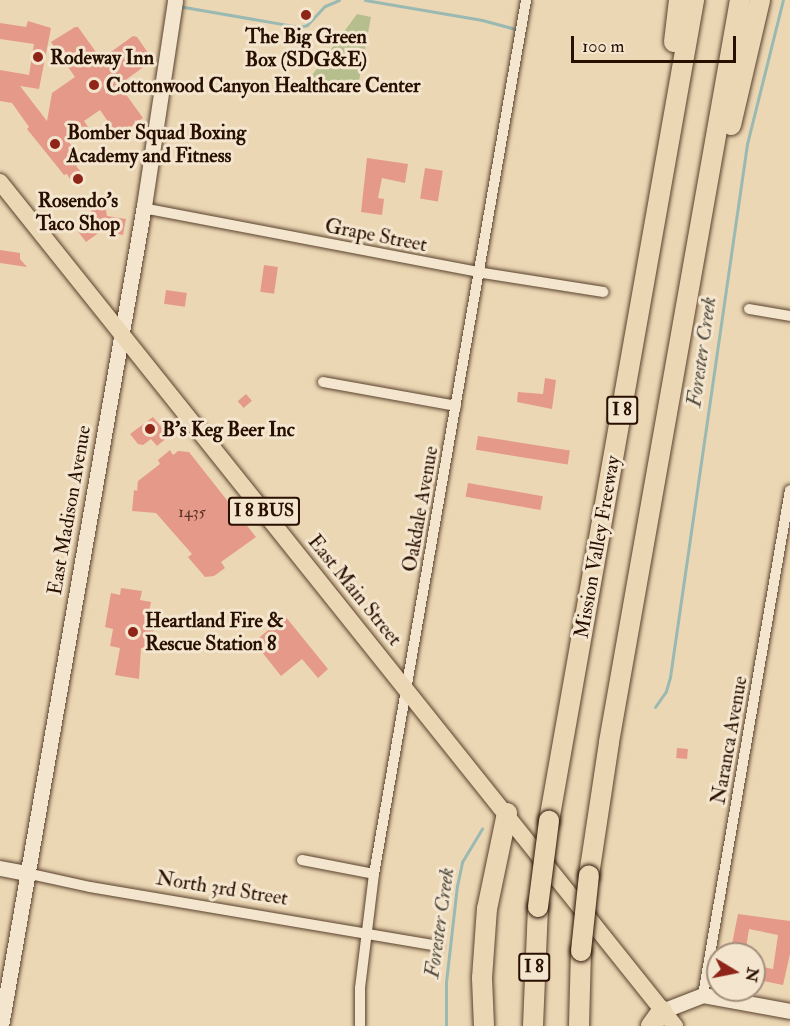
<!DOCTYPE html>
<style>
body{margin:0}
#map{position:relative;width:790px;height:1026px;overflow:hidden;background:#ecd7b4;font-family:"IM FELL Double Pica",serif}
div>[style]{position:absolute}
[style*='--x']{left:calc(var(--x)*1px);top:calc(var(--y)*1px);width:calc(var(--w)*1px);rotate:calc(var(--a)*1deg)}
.green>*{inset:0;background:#b7be8e}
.stream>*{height:3px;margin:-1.5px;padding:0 1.5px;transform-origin:1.5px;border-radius:1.5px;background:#99b9b2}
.building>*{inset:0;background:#e59989;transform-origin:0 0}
.roads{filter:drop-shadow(0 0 2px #59412d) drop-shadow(0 0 2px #59412d)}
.street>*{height:10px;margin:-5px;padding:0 5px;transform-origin:5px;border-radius:5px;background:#f3e5ce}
.secondary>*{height:15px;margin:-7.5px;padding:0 7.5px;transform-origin:7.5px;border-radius:7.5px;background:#f3e5ce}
.primary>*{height:16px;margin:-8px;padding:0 8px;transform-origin:8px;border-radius:8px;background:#ecd7b4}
.highway>*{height:20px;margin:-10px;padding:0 10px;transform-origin:10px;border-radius:10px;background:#ecd7b4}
.bridges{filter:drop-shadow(0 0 2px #280f00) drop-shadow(0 0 2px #280f00)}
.highway-bridge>*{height:20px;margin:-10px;padding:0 10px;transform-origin:10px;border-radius:10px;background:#ecd7b4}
.dots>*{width:16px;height:16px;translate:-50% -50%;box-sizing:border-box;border:3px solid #f3e5ce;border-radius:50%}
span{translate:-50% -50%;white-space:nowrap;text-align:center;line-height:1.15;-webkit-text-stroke:6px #f3e5ce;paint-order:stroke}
.number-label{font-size:16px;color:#573222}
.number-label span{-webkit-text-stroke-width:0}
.shield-label span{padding:2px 4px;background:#f3e5ce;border:2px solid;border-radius:4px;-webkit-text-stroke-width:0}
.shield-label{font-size:18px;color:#280f00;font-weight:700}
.poi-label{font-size:20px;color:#280f00;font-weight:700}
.left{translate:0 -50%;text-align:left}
.street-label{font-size:20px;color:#280f00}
.water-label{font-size:21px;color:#504a3e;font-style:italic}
.north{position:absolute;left:706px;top:942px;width:60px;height:60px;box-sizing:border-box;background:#f3e5ce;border:2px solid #a28f7c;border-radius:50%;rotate:100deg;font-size:16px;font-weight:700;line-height:24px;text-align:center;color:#280f00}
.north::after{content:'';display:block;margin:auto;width:21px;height:27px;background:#8f2418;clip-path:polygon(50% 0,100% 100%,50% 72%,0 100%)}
.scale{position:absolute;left:571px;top:36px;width:165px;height:27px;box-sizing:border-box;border:3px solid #280f00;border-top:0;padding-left:8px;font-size:18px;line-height:21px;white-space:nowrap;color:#280f00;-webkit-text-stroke:4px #f3e5ce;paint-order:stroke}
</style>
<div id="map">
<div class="green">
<div style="clip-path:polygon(357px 14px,371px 17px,358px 86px,310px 78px)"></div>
</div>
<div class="stream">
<div style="--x:365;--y:0;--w:119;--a:9.7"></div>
<div style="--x:482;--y:20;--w:38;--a:15"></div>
<div style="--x:178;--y:6;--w:124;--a:9.8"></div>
<div style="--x:300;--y:27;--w:7;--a:-16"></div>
<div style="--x:307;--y:25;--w:26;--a:-47"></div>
<div style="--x:325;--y:6;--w:15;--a:-23"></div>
<div style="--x:655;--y:707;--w:19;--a:-55"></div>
<div style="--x:666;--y:691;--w:15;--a:-74"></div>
<div style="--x:670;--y:677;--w:539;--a:-81.78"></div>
<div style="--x:747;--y:144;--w:148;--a:-76"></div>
<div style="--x:446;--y:1026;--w:44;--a:-90"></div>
<div style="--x:446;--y:982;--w:97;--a:-83.5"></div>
<div style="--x:457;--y:886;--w:25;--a:-78"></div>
<div style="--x:462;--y:862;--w:39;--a:-59"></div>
</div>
<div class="building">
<div style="clip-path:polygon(28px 21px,51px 28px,39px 89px,20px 86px,47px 121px,52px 93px,75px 77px,51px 42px,75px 27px,78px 27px,101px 59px,133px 36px,137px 37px,153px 60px,127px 79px,125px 93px,143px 118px,118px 136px,100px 110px,84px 121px,88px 127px,68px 141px,83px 161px,76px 166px,86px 178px,82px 187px,74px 186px,67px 174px,64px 175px,27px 129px,29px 127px,12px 103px,0 101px,0 70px,29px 75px,34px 44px,0 39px,0 23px,26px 27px)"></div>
<div style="clip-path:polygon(367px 158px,408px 164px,405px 183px,382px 178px,378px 198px,384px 199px,382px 215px,361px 212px)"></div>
<div style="left:425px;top:168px;width:18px;height:31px;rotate:9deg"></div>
<div style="clip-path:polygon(104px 200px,107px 216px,126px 219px,123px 235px,101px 231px,86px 242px,77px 230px,92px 216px,90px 202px)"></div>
<div style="clip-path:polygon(0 250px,20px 253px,20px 259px,27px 267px,0 263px)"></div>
<div style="left:264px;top:265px;width:14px;height:27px;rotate:8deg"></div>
<div style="left:166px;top:290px;width:21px;height:14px;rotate:8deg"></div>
<div style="clip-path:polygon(545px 378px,556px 380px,552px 409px,517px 402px,518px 392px,543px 394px)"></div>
<div style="left:246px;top:394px;width:9px;height:11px;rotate:49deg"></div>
<div style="clip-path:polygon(153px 417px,169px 436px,157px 446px,151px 439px,143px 445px,138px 444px,130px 434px)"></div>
<div style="left:478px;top:436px;width:93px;height:14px;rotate:9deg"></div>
<div style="clip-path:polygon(170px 450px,173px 455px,178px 451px,189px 452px,256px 537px,221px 562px,225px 568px,214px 576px,205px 577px,188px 557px,192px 554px,156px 513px,132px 511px,134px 490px,137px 491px,138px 481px,160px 464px,158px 460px)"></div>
<div style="left:468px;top:483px;width:76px;height:14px;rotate:10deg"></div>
<div style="clip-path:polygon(121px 588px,142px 591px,140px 600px,151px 602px,147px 621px,156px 623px,147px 649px,141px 648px,139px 679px,115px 675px,120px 648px,110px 646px,113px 629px,105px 627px,111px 593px,120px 595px)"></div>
<div style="clip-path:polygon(285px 616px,328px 669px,318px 678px,302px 659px,281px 676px,254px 642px)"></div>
<div style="left:677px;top:748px;width:11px;height:10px;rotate:5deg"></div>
<div style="clip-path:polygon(738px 914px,790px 921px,790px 954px,783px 985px,754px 979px,754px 965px,773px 969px,778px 935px,749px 929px,745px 954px,730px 954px)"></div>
</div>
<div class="roads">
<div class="street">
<div style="--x:143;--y:208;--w:340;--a:10.8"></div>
<div style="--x:477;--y:272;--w:128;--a:9"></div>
<div style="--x:749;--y:309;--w:42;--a:9.7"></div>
<div style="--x:323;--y:382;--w:135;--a:10.2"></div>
<div style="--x:302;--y:860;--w:73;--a:11"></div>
<div style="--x:26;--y:873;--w:66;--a:12.3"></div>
<div style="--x:90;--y:887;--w:352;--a:9.6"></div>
<div style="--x:703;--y:995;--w:512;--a:-80.23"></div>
<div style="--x:360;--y:1026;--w:38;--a:-90"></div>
<div style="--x:360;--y:988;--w:115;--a:-83"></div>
<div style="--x:374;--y:874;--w:887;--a:-80.13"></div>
</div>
<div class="secondary">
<div style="--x:0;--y:868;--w:26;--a:11"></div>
<div style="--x:662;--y:1011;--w:44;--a:-21.3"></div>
<div style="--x:703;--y:995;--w:88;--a:10.4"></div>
<div style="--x:1;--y:1026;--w:832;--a:-80.11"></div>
<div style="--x:144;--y:206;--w:208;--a:-81.4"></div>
</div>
<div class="primary">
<div style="--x:0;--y:182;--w:1081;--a:51.35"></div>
</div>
<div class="highway">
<div style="--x:674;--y:42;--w:42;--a:-83.2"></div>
<div style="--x:731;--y:125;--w:128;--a:-76.9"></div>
<div style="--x:549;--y:821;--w:834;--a:-79.98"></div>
<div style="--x:589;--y:875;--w:134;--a:-81.4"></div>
<div style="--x:609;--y:742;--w:753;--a:-79.99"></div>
<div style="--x:484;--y:1026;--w:48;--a:-92.4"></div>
<div style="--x:482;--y:978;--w:69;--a:-85.9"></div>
<div style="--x:487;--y:909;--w:98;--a:-78.2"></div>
<div style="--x:533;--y:1026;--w:119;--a:-87.6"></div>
<div style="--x:579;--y:1026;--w:75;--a:-88.5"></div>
<div style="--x:651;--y:1026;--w:19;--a:-54"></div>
</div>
</div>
<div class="bridges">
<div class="highway-bridge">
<div style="--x:538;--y:907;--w:87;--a:-82.7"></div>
<div style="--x:581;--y:951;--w:76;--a:-84"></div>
</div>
</div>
<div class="dots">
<div style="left:306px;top:15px;background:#8f2418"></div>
<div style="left:38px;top:57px;background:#8f2418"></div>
<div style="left:94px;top:85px;background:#8f2418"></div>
<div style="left:55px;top:144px;background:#8f2418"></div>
<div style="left:78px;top:179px;background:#8f2418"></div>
<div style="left:150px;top:429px;background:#8f2418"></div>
<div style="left:133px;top:632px;background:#8f2418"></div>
</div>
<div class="number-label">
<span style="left:192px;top:512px">1435</span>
</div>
<div class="shield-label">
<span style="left:622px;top:410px">I 8</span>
<span style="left:264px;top:511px">I 8 BUS</span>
<span style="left:534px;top:967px">I 8</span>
</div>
<div class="poi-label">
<span style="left:306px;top:48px">The Big Green<br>Box (SDG&amp;E)</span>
<span class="left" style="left:50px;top:57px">Rodeway Inn</span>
<span class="left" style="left:106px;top:85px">Cottonwood Canyon Healthcare Center</span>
<span class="left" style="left:67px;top:144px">Bomber Squad Boxing<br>Academy and Fitness</span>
<span style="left:78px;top:212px">Rosendo's<br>Taco Shop</span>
<span class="left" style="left:162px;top:429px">B's Keg Beer Inc</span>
<span class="left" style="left:145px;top:632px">Heartland Fire &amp;<br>Rescue Station 8</span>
</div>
<div class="street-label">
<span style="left:376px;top:235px;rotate:11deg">Grape Street</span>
<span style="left:420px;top:509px;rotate:-80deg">Oakdale Avenue</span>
<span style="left:69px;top:510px;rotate:-80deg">East Madison Avenue</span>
<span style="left:597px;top:547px;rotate:-80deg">Mission Valley Freeway</span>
<span style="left:355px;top:590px;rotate:51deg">East Main Street</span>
<span style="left:729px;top:740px;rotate:-80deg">Naranca Avenue</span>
<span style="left:222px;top:888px;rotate:9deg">North 3rd Street</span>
</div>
<div class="water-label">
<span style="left:702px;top:352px;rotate:-82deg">Forester Creek</span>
<span style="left:440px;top:923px;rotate:-82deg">Forester Creek</span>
</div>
<div class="north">N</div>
<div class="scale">100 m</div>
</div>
